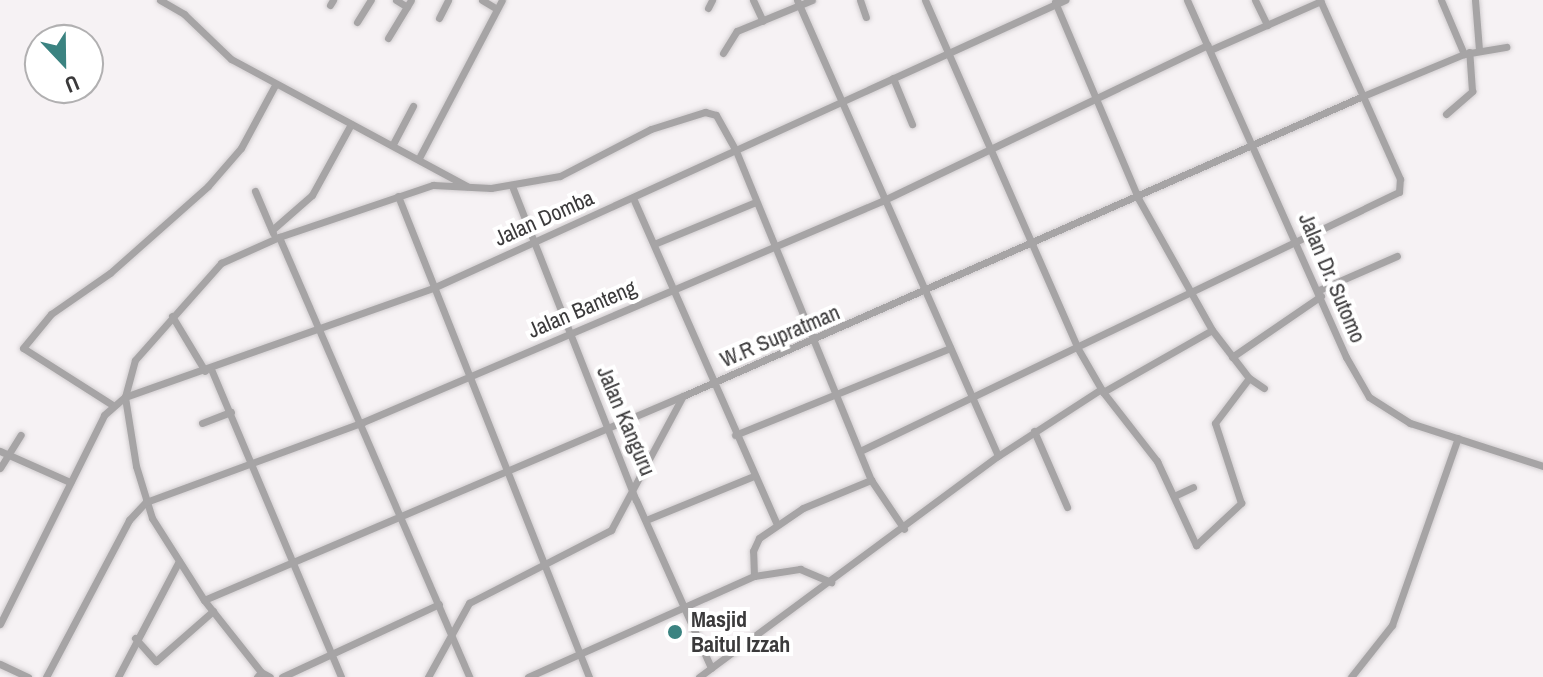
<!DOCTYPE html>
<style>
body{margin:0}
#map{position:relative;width:1543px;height:677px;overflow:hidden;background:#f6f2f4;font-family:"Archivo Narrow",sans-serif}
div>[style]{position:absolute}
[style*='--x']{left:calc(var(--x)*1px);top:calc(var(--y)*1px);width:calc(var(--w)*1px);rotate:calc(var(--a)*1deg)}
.roads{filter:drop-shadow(0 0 2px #d1cdcf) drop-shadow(0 0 2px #d1cdcf)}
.minor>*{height:7px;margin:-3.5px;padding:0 3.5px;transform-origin:3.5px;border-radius:3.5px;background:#a6a4a5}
.dots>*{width:22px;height:22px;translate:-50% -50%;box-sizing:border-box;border:4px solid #fff;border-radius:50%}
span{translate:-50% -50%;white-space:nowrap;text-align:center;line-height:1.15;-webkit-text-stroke:8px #fff;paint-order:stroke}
.street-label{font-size:22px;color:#3b3a3b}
.poi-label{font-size:22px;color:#3b3a3b;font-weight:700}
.left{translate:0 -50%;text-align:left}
.north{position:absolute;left:24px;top:24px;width:80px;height:80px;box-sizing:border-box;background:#fff;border:2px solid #b1b0b1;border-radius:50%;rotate:158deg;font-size:22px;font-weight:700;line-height:32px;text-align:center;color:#3b3a3b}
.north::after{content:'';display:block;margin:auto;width:28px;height:36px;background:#3b8381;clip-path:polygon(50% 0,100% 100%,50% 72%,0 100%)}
</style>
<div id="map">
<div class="roads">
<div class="minor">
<div style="--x:160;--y:0;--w:28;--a:30"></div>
<div style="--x:184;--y:14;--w:65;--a:43.8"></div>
<div style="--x:231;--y:59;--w:268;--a:28.3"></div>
<div style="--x:396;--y:0;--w:13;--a:32"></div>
<div style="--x:482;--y:0;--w:17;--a:31"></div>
<div style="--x:753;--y:0;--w:23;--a:65"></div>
<div style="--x:797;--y:0;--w:498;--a:66.2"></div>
<div style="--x:860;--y:0;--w:18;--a:71"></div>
<div style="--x:925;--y:0;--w:379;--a:66.3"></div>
<div style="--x:1077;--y:347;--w:52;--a:60"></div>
<div style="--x:1103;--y:392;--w:88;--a:52"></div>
<div style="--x:1157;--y:461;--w:93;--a:65.1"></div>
<div style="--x:1196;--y:545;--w:62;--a:-43"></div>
<div style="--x:1241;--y:503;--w:84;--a:-108"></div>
<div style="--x:1215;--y:423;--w:56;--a:-52.9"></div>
<div style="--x:1187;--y:0;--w:391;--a:66"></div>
<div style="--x:1346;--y:357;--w:46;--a:60.1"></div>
<div style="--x:1369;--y:397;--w:49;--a:32.4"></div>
<div style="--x:1410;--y:423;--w:140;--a:17.9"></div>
<div style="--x:1255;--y:0;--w:28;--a:64"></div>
<div style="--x:1441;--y:0;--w:59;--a:66.9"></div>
<div style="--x:1475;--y:0;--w:50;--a:85.4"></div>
<div style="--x:1055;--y:2;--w:213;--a:67"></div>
<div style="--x:1138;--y:198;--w:151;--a:60.7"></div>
<div style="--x:1212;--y:330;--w:61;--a:52.4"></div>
<div style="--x:1249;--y:378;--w:18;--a:34"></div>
<div style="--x:330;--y:5;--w:6;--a:-59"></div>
<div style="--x:708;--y:8;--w:9;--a:-63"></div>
<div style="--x:439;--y:18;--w:20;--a:-63"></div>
<div style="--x:357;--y:22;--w:26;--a:-58"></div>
<div style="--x:388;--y:38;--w:44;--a:-58.8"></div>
<div style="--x:1210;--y:50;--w:121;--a:-23.8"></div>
<div style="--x:723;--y:53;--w:26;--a:-58"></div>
<div style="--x:737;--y:31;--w:81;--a:-22.5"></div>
<div style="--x:893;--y:78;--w:50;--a:67.6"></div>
<div style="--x:1446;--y:114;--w:35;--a:-41"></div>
<div style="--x:1472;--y:91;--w:39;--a:-94"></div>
<div style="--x:393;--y:144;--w:43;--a:-62.2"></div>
<div style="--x:419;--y:158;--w:178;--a:-62.3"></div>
<div style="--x:512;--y:186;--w:338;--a:68.5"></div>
<div style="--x:636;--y:500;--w:184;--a:65.9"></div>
<div style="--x:255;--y:191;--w:46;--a:66.8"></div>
<div style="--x:398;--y:196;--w:518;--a:68.34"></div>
<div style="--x:633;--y:198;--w:356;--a:66.2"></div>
<div style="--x:272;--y:230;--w:53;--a:-41.2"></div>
<div style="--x:312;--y:195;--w:81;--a:-61.2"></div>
<div style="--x:279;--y:237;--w:479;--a:66.6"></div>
<div style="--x:654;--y:244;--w:110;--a:-22.4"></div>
<div style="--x:1319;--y:290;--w:85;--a:-23.6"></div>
<div style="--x:172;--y:316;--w:64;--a:59"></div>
<div style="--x:1232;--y:357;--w:108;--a:-34.4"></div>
<div style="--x:211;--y:369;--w:334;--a:67.1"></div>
<div style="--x:1103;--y:392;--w:125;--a:-29.6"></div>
<div style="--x:111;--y:404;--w:104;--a:-147.5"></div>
<div style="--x:23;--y:348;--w:44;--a:-50.5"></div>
<div style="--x:51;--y:314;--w:72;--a:-34.8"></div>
<div style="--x:110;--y:273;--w:131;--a:-41.6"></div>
<div style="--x:208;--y:186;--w:50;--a:-49"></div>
<div style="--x:241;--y:148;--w:72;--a:-61.6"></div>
<div style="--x:202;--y:423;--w:31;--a:-21"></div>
<div style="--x:1034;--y:431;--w:83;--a:66.5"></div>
<div style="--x:735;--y:435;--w:232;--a:-22"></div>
<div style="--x:0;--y:451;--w:77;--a:23.9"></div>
<div style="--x:860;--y:451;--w:598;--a:-25.67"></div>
<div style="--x:1399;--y:192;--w:13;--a:-86"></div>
<div style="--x:1400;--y:179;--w:196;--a:-114.1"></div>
<div style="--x:0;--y:468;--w:39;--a:-58"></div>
<div style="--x:1174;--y:496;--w:21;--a:-25"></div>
<div style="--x:646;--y:520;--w:117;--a:-22.2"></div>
<div style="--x:754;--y:576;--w:25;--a:-92"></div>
<div style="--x:753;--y:551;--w:14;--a:-65"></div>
<div style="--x:759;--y:538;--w:53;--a:-34.3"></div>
<div style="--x:803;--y:508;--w:74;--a:-22.4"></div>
<div style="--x:204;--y:600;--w:521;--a:-23.07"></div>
<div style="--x:0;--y:624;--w:233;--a:-63.5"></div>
<div style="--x:104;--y:415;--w:28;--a:-41"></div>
<div style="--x:125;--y:397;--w:38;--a:-75"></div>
<div style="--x:135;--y:360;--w:130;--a:-48.4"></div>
<div style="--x:221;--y:263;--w:64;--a:-24.1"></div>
<div style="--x:279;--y:237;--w:163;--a:-18.7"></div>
<div style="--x:433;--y:185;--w:58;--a:3"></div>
<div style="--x:491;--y:188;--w:70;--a:-9.9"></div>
<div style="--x:560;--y:176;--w:102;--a:-27.3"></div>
<div style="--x:651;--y:129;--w:57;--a:-17.5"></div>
<div style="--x:705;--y:112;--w:11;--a:15"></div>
<div style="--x:716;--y:115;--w:41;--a:60.9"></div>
<div style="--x:736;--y:151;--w:356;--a:67.7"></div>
<div style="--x:871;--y:480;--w:59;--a:56"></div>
<div style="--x:135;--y:638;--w:31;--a:48"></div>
<div style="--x:156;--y:661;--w:76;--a:-41.3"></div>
<div style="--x:0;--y:664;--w:31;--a:25"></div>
<div style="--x:261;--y:672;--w:92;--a:-128.4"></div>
<div style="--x:204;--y:600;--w:97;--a:-122.4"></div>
<div style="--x:152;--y:518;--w:54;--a:-107.1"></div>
<div style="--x:136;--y:466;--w:70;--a:-99.1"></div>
<div style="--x:125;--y:397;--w:327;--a:-19.5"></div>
<div style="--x:433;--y:288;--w:695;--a:-24.5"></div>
<div style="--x:46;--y:677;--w:178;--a:-62.1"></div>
<div style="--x:129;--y:520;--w:25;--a:-47"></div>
<div style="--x:146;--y:502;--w:231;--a:-20.2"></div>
<div style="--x:363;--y:422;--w:564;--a:-23.07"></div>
<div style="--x:882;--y:201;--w:361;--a:-25.6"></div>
<div style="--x:118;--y:677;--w:131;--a:-62.3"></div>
<div style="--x:257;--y:677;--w:6;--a:-51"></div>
<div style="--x:261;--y:672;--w:10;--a:29"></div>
<div style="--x:282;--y:677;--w:173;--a:-24.9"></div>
<div style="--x:428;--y:677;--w:85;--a:-61"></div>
<div style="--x:469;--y:603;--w:160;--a:-27.2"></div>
<div style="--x:611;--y:530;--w:152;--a:-61.8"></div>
<div style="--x:683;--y:396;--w:743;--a:-23.81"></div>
<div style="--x:1363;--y:96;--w:109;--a:-22.6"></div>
<div style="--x:1464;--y:54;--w:43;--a:-9.5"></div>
<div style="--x:528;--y:677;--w:248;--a:-24.1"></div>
<div style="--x:754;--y:576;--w:47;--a:-8.7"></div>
<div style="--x:800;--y:569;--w:34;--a:23"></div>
<div style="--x:699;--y:677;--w:372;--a:-36.5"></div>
<div style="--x:998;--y:456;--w:123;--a:-33"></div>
<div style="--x:1351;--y:677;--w:66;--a:-51.7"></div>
<div style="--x:1392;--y:625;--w:198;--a:-70.6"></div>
</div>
</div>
<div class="dots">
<div style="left:675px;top:632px;background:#3b8381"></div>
</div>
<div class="street-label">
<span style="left:544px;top:218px;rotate:-24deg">Jalan Domba</span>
<span style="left:1332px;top:278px;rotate:67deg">Jalan Dr. Sutomo</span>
<span style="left:582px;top:309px;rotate:-23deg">Jalan Banteng</span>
<span style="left:780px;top:336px;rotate:-23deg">W.R Supratman</span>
<span style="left:626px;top:421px;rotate:67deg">Jalan Kanguru</span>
</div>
<div class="poi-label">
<span class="left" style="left:691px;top:632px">Masjid<br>Baitul Izzah</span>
</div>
<div class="north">U</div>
</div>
